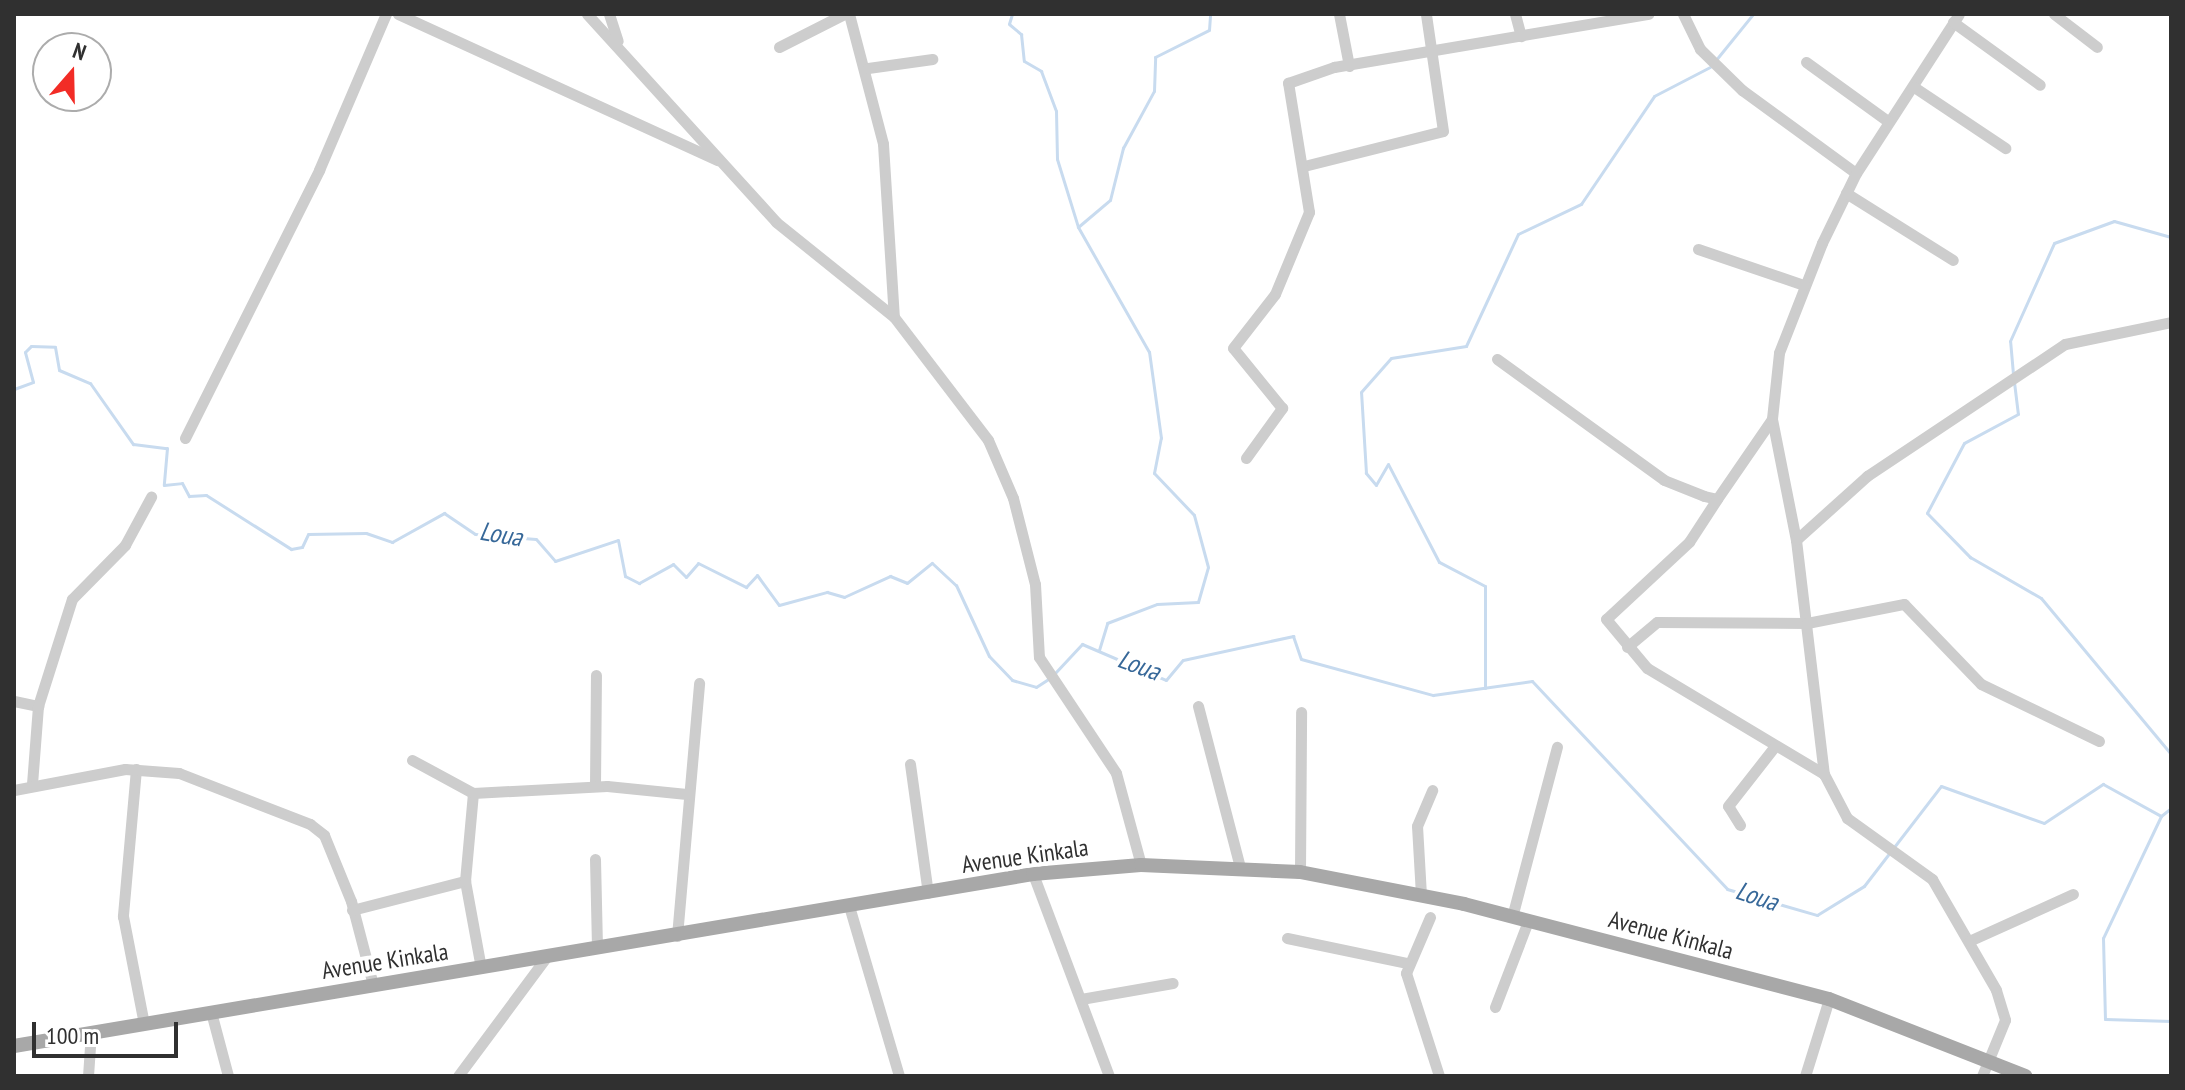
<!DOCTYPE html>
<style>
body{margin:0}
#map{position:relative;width:2185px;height:1090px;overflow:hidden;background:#fff;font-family:"PT Sans Narrow",sans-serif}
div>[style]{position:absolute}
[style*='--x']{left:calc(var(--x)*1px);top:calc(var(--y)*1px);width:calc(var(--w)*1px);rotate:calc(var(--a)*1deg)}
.stream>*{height:3px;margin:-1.5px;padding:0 1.5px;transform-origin:1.5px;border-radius:1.5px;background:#c8dbef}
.minor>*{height:11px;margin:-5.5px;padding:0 5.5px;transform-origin:5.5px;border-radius:5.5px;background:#cdcdcd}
.major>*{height:14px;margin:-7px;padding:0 7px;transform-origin:7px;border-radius:7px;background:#a8a8a8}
span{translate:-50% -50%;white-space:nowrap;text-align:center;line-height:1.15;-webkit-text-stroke:8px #fff;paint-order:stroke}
.street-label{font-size:24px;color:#303030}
.water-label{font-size:26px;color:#376899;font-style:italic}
.frame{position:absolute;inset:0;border:16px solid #303030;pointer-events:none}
.north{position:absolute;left:32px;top:32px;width:80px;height:80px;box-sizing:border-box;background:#fff;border:2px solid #acacac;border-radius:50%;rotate:20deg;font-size:22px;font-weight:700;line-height:32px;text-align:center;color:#303030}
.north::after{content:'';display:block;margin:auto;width:28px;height:36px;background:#f22c26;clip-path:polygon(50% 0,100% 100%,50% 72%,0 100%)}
.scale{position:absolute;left:32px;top:1022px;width:146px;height:36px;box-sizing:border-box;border:4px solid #303030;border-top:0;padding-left:10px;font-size:24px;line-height:28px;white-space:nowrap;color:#303030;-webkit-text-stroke:6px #fff;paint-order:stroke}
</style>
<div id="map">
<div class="stream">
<div style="--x:1012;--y:14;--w:10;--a:107"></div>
<div style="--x:1009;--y:24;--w:16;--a:40"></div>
<div style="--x:1021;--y:34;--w:27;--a:84"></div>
<div style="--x:1024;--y:61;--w:20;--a:30"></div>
<div style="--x:1041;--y:71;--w:43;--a:69.4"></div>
<div style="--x:1056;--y:111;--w:48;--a:88.8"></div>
<div style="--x:1057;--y:159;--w:71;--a:72.8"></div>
<div style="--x:1715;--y:61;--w:60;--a:-51"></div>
<div style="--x:2013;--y:374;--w:33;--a:-95"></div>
<div style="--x:2010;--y:341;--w:107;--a:-65.8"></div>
<div style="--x:2054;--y:243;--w:64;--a:-20.1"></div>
<div style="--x:2114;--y:221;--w:59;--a:15.7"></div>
<div style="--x:2014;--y:382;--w:32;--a:83"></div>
<div style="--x:2018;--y:414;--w:61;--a:151.8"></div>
<div style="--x:1964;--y:443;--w:79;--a:117.9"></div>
<div style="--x:1927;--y:513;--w:62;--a:45.7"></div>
<div style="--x:1970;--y:557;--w:82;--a:30"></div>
<div style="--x:2041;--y:598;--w:203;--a:50.2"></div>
<div style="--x:14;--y:389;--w:20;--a:-20"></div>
<div style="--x:33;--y:382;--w:31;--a:-105"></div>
<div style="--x:25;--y:352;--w:8;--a:-45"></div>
<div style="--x:31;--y:346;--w:24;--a:2"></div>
<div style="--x:55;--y:347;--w:23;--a:80"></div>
<div style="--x:59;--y:370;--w:34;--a:23"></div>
<div style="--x:90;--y:383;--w:75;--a:54.8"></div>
<div style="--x:133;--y:444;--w:34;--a:7"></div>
<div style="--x:167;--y:448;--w:37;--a:95"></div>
<div style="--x:164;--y:485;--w:18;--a:-6"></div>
<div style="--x:182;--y:483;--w:15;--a:62"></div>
<div style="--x:189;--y:496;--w:17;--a:-3"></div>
<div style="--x:206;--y:495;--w:101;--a:32.4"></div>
<div style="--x:291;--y:549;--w:11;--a:-10"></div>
<div style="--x:302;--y:547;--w:14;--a:-65"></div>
<div style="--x:308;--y:534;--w:58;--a:-1"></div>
<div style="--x:366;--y:533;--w:28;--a:19"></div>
<div style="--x:392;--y:542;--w:60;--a:-29.1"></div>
<div style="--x:444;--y:513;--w:37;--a:34"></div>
<div style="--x:475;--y:534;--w:61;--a:4.7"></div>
<div style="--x:536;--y:539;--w:29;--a:49"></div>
<div style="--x:555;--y:561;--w:66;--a:-18.4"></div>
<div style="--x:618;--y:540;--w:37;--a:79"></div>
<div style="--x:625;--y:576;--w:16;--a:27"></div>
<div style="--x:639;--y:583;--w:39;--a:-29"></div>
<div style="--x:673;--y:564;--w:18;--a:45"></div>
<div style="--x:686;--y:577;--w:18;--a:-49"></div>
<div style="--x:698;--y:563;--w:54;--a:26.6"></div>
<div style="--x:746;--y:587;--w:16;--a:-47"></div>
<div style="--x:757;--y:575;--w:37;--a:54"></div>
<div style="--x:779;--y:605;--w:50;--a:-15.2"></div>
<div style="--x:827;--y:592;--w:18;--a:16"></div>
<div style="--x:844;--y:597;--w:51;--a:-24.5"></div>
<div style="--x:890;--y:576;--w:18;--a:22"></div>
<div style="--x:907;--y:583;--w:32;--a:-39"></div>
<div style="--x:932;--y:563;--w:33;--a:43"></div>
<div style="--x:956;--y:585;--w:78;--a:65.1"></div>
<div style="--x:989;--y:656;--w:33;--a:46"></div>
<div style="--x:1012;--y:680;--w:25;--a:16"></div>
<div style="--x:1036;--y:687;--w:17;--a:-33"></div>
<div style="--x:1099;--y:650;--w:28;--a:-73"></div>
<div style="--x:1107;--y:623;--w:53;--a:-20.8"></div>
<div style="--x:1157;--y:604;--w:41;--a:-2.8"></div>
<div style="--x:1198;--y:602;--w:36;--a:-74"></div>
<div style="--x:1208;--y:567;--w:54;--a:-105.1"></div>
<div style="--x:1194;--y:515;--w:58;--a:-133.6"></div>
<div style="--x:1154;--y:473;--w:36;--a:-79"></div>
<div style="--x:1161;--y:438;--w:87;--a:-97.9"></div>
<div style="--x:1149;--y:352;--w:144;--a:-119.6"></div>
<div style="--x:1078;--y:227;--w:42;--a:-40.2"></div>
<div style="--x:1110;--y:200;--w:54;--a:-76"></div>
<div style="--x:1123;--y:148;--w:65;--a:-61.5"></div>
<div style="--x:1154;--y:91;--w:34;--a:-88"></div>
<div style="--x:1155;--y:57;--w:60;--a:-26.6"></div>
<div style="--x:1209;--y:30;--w:16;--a:-86"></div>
<div style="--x:1055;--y:673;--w:40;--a:-47"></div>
<div style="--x:1082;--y:644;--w:91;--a:23.2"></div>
<div style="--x:1166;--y:680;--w:26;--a:-50"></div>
<div style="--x:1183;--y:660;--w:113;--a:-12.3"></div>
<div style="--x:1293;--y:636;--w:24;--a:71"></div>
<div style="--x:1301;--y:659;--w:137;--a:15.3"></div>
<div style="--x:1433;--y:695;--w:100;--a:-8"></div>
<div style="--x:1532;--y:681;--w:285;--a:46.8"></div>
<div style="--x:1727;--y:889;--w:94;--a:16.1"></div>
<div style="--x:1817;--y:915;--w:55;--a:-31.7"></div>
<div style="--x:1864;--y:886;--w:126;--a:-52.4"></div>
<div style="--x:1941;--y:786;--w:109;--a:19.8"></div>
<div style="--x:2044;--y:823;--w:71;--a:-33.5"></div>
<div style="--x:2103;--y:784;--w:66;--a:28.9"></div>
<div style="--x:2161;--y:816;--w:135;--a:115.4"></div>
<div style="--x:2103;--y:938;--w:81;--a:88.6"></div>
<div style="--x:2105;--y:1019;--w:66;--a:1.7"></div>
<div style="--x:1485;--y:688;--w:102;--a:-90"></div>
<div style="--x:1485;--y:586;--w:52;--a:-152.4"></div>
<div style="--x:1439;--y:562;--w:110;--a:-117.5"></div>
<div style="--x:1388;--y:464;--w:24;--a:120"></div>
<div style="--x:1376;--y:485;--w:16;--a:-130"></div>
<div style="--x:1366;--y:473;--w:81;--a:-93.5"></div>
<div style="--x:1361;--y:392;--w:45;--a:-48.6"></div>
<div style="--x:1391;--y:358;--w:76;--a:-9.1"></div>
<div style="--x:1466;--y:346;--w:123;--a:-65.1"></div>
<div style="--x:1518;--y:234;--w:70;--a:-25.5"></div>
<div style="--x:1581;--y:204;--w:130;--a:-55.9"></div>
<div style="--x:1654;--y:96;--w:63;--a:-27.4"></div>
<div style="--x:2161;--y:816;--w:13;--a:-39"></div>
</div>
<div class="minor">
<div style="--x:398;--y:14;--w:351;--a:24.6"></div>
<div style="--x:587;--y:14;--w:281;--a:47.7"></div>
<div style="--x:776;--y:222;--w:151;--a:38.8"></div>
<div style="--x:894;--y:317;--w:155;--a:52.6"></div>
<div style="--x:988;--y:440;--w:63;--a:66.7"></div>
<div style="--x:1013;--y:498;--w:89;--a:75.7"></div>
<div style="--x:1035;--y:584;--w:73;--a:86.9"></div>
<div style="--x:1039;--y:657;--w:139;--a:56.4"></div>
<div style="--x:1116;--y:773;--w:95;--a:74.8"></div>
<div style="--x:609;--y:14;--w:28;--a:72"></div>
<div style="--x:849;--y:14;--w:134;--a:75.3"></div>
<div style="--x:883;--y:144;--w:173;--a:86.4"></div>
<div style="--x:1339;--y:14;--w:53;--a:79.1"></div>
<div style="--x:1515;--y:14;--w:23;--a:75"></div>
<div style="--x:1683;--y:14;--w:39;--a:64"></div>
<div style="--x:1700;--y:49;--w:59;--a:44.3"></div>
<div style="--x:1742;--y:90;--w:141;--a:36.1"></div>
<div style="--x:1959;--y:14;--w:189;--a:122.9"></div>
<div style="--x:1856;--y:173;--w:78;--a:115.9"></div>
<div style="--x:1822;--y:243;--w:118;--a:111.4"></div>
<div style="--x:1779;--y:353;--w:66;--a:96.1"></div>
<div style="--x:1772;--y:419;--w:123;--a:78.8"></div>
<div style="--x:1796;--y:540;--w:236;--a:83.2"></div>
<div style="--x:1824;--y:774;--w:50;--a:62.4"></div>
<div style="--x:1847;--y:818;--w:105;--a:35.7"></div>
<div style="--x:1932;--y:879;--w:128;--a:60"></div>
<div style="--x:1996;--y:990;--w:31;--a:73"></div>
<div style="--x:2005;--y:1020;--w:61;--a:112.3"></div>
<div style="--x:2054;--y:14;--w:54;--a:37.5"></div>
<div style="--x:1953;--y:22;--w:107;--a:35.9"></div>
<div style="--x:779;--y:47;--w:73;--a:-26.9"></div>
<div style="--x:1806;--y:62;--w:102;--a:35.9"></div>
<div style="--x:868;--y:68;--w:65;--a:-8"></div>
<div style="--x:1914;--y:87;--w:110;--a:33.8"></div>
<div style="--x:1304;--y:166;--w:143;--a:-14.1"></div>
<div style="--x:1443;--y:131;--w:118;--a:-98.3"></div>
<div style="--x:1846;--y:193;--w:126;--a:32.1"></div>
<div style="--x:1698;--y:249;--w:112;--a:18.8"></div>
<div style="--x:1497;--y:359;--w:206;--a:35.9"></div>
<div style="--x:1664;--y:480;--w:43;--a:21.8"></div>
<div style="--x:1704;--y:496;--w:13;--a:13"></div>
<div style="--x:1717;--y:499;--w:97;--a:-55.5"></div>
<div style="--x:185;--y:438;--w:300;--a:-63.4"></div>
<div style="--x:319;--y:170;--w:170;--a:-66.8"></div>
<div style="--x:1246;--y:458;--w:62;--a:-54.2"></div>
<div style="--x:1282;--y:408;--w:77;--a:-129.2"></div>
<div style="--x:1233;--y:348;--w:68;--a:-52.1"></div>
<div style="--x:1275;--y:294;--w:89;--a:-67.5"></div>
<div style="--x:1309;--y:212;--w:131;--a:-99.2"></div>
<div style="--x:1288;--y:83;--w:49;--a:-19.2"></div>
<div style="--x:1334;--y:67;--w:319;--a:-9.6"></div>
<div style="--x:1717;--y:499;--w:51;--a:123.1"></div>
<div style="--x:1689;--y:542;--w:113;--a:137.1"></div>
<div style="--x:1606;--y:619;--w:64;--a:50.1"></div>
<div style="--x:1647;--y:668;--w:206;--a:30.9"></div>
<div style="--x:1796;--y:540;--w:96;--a:-42"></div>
<div style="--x:1867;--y:476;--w:238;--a:-33.7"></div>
<div style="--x:2065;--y:344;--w:108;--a:-11.7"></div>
<div style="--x:1627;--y:647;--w:39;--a:-40"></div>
<div style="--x:1657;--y:622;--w:150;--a:0.4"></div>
<div style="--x:1807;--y:623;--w:99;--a:-11.1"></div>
<div style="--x:1904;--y:604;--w:111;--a:46.1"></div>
<div style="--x:1981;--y:684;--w:131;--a:25.8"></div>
<div style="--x:14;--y:701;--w:25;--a:12"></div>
<div style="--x:38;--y:706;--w:78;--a:94.4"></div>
<div style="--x:38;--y:706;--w:112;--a:-72.4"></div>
<div style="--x:72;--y:599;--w:76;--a:-45.5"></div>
<div style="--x:125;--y:545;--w:55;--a:-61.6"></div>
<div style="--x:1198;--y:706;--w:166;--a:75.4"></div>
<div style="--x:412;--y:760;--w:69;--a:28.4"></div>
<div style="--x:910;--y:764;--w:130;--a:82.1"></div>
<div style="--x:136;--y:769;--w:148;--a:95.1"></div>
<div style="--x:123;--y:916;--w:110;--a:79"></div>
<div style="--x:595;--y:786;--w:111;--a:-89.5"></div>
<div style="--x:14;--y:790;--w:113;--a:-10.7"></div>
<div style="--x:125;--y:769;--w:54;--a:4.2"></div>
<div style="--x:179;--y:773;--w:141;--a:21.3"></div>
<div style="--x:310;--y:824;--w:18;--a:38"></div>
<div style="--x:324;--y:835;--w:71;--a:67.8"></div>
<div style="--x:351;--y:901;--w:87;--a:75.3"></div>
<div style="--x:1740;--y:825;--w:22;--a:-122"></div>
<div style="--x:1728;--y:806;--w:76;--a:-51.9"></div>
<div style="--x:595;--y:859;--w:89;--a:88.7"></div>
<div style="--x:1300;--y:872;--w:160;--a:-89.6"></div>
<div style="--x:1033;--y:874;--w:216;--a:69.4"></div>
<div style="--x:1421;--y:895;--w:69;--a:-93.3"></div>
<div style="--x:1417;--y:826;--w:39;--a:-67"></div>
<div style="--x:849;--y:906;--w:177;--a:73.6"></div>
<div style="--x:352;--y:910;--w:117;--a:-14.4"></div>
<div style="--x:1430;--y:917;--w:61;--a:113.2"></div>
<div style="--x:1406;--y:973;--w:108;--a:72.2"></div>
<div style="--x:1512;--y:917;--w:176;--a:-75.2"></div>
<div style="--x:677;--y:936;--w:254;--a:-85"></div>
<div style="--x:1287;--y:938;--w:123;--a:11.8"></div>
<div style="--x:1969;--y:941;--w:114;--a:-24.3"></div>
<div style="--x:481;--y:968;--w:88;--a:-100.4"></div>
<div style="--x:465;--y:881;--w:88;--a:-84.8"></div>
<div style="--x:473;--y:793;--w:134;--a:-3"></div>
<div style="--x:607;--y:786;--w:80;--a:5.7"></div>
<div style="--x:1081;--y:999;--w:93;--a:-9.9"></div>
<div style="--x:1495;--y:1007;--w:92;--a:-69"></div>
<div style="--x:211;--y:1012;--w:66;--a:75.1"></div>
<div style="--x:88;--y:1076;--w:44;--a:-86.1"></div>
<div style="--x:458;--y:1076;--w:151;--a:-53.4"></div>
<div style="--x:1805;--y:1076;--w:81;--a:-72.7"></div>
</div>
<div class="major">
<div style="--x:14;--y:1046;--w:1033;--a:-9.58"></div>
<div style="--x:1033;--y:874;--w:108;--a:-4.8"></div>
<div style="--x:1141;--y:865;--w:159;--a:2.5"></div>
<div style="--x:1300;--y:872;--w:167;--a:11"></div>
<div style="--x:1464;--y:904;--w:377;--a:14.6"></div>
<div style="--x:1829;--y:999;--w:211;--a:21.4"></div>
</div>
<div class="street-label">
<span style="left:1025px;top:856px;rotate:-8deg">Avenue Kinkala</span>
<span style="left:1671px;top:935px;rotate:15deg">Avenue Kinkala</span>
<span style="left:385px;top:961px;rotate:-9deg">Avenue Kinkala</span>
</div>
<div class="water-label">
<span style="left:501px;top:534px;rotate:9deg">Loua</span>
<span style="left:1139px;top:665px;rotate:20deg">Loua</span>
<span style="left:1757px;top:896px;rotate:18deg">Loua</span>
</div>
<div class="frame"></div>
<div class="north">N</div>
<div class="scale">100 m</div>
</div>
